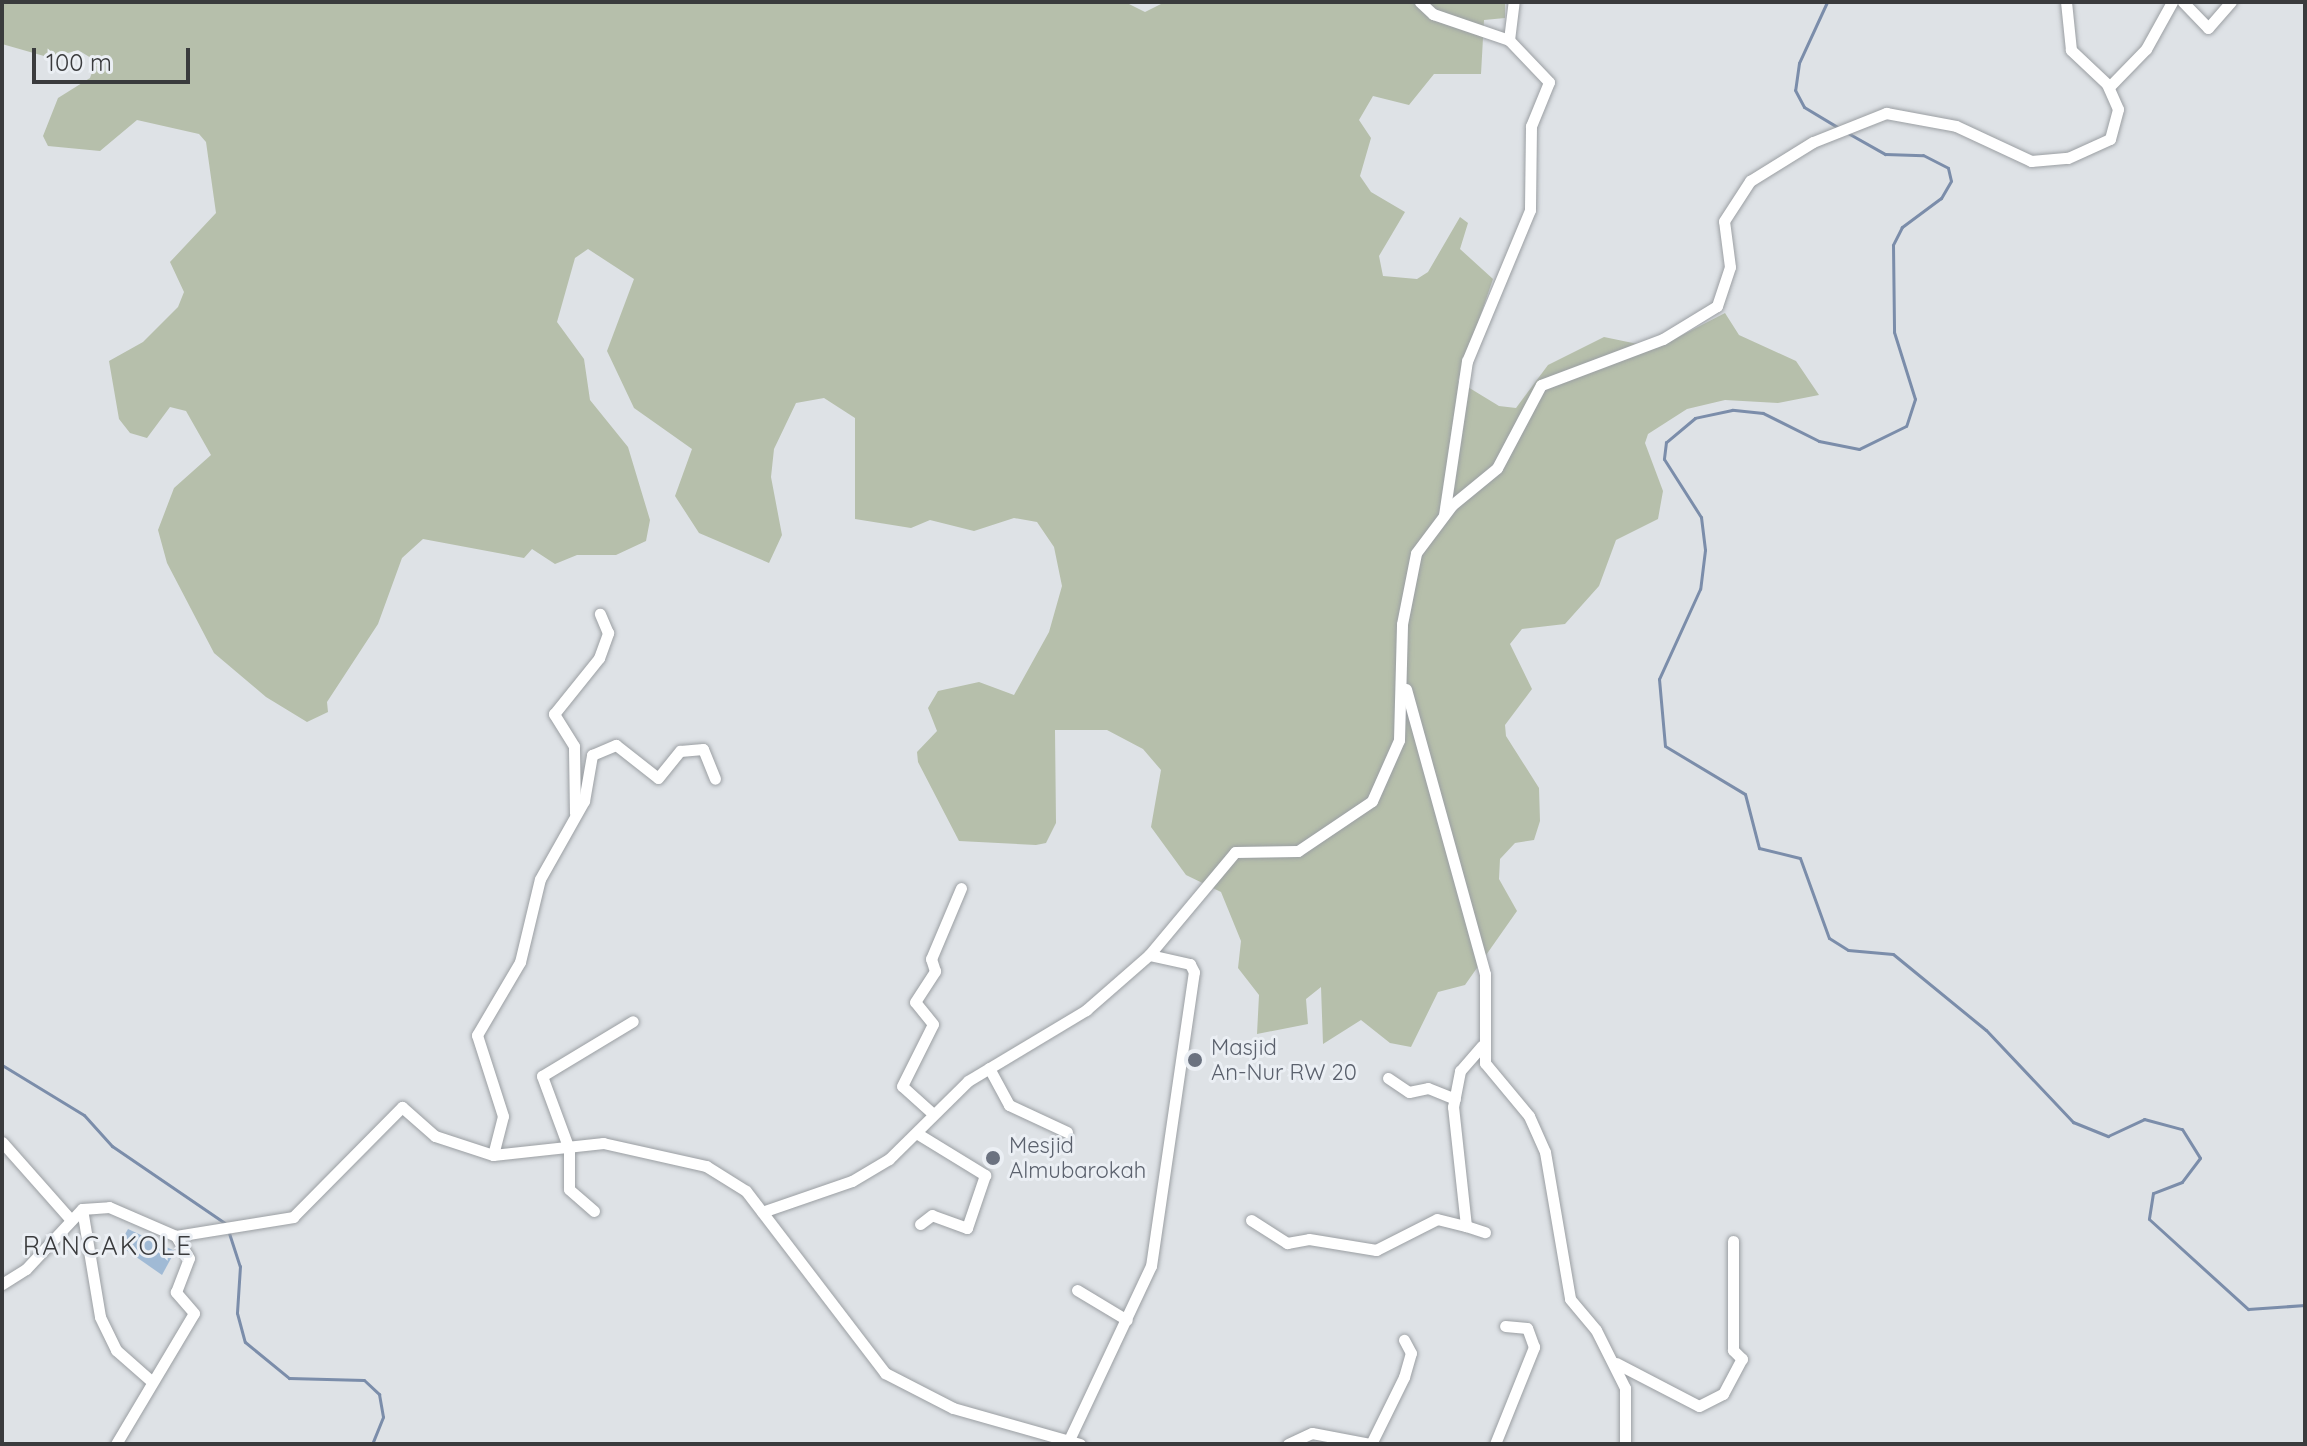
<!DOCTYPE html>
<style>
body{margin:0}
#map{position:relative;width:2307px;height:1446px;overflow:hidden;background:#dee2e6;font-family:Quicksand,sans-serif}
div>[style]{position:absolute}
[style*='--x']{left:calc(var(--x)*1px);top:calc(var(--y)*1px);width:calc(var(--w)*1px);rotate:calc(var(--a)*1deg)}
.green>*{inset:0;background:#b6bfab}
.stream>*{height:3px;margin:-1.5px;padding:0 1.5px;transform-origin:1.5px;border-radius:1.5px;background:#7b8daa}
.building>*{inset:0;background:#a0bad5}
.roads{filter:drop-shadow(0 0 2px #9b9fa3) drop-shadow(0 0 2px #9b9fa3)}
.street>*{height:11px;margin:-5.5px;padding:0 5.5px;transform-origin:5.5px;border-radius:5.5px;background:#fff}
.dots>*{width:22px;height:22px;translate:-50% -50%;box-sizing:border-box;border:4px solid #ebeff4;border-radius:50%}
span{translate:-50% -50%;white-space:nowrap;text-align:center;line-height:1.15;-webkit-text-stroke:6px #ebeff4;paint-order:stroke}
.worship-label{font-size:22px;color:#5b616d}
.left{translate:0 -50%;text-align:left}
.quarter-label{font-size:26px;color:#3a3b3d;letter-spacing:2px}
.frame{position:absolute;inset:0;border:4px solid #3a3b3d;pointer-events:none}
.scale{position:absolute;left:32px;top:48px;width:158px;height:36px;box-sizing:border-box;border:4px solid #3a3b3d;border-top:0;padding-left:10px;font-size:24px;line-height:28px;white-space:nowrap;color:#3a3b3d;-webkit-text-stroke:6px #ebeff4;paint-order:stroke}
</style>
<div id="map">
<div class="green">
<div style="clip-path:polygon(2px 2px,1125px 2px,1145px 12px,1165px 2px,1505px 2px,1505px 18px,1484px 20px,1481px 74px,1434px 74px,1409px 105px,1373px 96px,1359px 120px,1371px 138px,1360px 176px,1371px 192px,1405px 212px,1379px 256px,1383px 276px,1417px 279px,1428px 272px,1460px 217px,1468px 223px,1460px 249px,1493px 279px,1458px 381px,1499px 406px,1516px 408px,1548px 365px,1604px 337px,1657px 348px,1725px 313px,1739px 335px,1796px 361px,1819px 395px,1778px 403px,1725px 400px,1687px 409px,1648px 434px,1645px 443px,1663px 491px,1658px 519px,1616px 540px,1599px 586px,1565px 624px,1522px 629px,1510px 644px,1532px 689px,1505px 725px,1506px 736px,1539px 788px,1540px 821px,1534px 840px,1515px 843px,1500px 859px,1499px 879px,1517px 911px,1465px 985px,1438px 992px,1411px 1047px,1390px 1043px,1361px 1020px,1323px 1044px,1321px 987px,1306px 999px,1308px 1024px,1257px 1034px,1259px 995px,1238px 968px,1241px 941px,1221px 892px,1186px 875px,1151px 827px,1161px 770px,1143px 749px,1107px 730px,1055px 730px,1056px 823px,1046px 843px,1036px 845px,959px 841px,918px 762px,917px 752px,937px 731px,928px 708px,938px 691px,979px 682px,1014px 695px,1049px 632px,1062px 586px,1054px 547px,1037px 522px,1014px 518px,974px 531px,930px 520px,911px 528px,855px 519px,855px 418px,824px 398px,796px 403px,774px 449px,771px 477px,782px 535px,769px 563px,699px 533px,675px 496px,692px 449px,634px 408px,607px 351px,634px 279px,588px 249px,575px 258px,557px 322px,584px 359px,590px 400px,628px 447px,650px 520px,646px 541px,616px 555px,577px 555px,555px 564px,532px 549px,524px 558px,423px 539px,402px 558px,378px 624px,327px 702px,328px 712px,307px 722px,266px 697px,214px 653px,167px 563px,158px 530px,174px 488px,211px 455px,186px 411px,170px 407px,147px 438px,130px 433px,119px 419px,109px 361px,143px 342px,178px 307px,184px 292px,170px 262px,216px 213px,206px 142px,199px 134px,137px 120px,100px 151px,48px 146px,43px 136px,58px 98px,90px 78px,96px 61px,78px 50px,51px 58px,2px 44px)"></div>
</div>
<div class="stream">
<div style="--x:1827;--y:2;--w:67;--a:114.7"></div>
<div style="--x:1799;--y:63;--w:27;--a:98"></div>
<div style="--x:1795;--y:90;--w:19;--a:62"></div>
<div style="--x:1804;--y:107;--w:41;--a:31"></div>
<div style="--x:1846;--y:132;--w:45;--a:29.4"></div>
<div style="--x:1885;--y:154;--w:38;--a:2"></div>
<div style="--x:1923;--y:155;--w:28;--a:27"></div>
<div style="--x:1948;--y:168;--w:13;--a:77"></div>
<div style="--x:1951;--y:181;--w:20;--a:120"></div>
<div style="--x:1941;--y:198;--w:49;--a:143.4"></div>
<div style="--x:1902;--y:227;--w:20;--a:117"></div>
<div style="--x:1893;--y:245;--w:87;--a:89.3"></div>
<div style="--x:1894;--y:332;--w:70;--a:72.6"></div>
<div style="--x:1915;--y:399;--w:28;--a:108"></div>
<div style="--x:1906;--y:426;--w:52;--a:153.9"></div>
<div style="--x:1859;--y:449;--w:41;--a:-168.7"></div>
<div style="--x:1819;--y:441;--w:63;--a:-153.4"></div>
<div style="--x:1763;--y:413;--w:31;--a:-174"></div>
<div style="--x:1732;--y:410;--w:38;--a:168"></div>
<div style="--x:1695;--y:418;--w:38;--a:140"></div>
<div style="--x:1666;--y:442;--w:17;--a:97"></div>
<div style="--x:1664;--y:459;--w:69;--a:57.5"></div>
<div style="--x:1701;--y:517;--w:33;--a:83"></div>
<div style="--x:1705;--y:550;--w:39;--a:97"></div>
<div style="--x:1700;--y:589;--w:99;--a:114.5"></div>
<div style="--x:1659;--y:679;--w:67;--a:84.9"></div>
<div style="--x:1665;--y:746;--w:93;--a:31"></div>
<div style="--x:1745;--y:794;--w:56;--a:75.5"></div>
<div style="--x:1759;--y:848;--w:42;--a:13.7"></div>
<div style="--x:1800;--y:858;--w:85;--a:70.1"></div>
<div style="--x:1829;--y:938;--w:22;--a:32"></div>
<div style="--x:1848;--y:950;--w:45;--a:5.1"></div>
<div style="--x:1893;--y:954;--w:120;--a:39.3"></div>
<div style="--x:1986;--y:1030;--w:127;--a:46.6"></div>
<div style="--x:2073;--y:1122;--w:38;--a:22"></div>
<div style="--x:2108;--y:1136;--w:40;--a:-25"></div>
<div style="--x:2144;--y:1119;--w:39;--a:15"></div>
<div style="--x:2182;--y:1129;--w:34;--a:58"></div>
<div style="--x:2200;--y:1158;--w:30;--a:127"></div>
<div style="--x:2182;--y:1182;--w:31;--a:159"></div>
<div style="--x:2153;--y:1193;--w:26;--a:99"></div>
<div style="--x:2149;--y:1219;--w:134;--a:42.3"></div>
<div style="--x:2248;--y:1309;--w:57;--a:-4"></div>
<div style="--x:2;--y:1065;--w:96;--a:31.4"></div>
<div style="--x:84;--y:1115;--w:42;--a:47.9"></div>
<div style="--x:112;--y:1146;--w:137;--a:34.3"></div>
<div style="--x:228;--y:1230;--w:38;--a:72"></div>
<div style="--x:240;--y:1266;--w:47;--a:93.7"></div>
<div style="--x:237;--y:1313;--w:30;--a:75"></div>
<div style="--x:245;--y:1342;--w:57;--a:39.3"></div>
<div style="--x:289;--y:1378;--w:75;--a:1.5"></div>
<div style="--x:364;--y:1380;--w:21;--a:43"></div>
<div style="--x:379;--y:1394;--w:23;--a:80"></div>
<div style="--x:383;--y:1417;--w:29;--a:112"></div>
</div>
<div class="building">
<div style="clip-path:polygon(128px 1229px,175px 1251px,162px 1275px,119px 1245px)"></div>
</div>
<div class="roads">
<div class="street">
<div style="--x:1420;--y:2;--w:18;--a:43"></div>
<div style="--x:1433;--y:14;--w:80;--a:18.9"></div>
<div style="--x:1509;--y:40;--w:58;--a:46.4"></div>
<div style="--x:1549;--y:82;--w:48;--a:112.2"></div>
<div style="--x:1531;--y:126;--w:84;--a:90.7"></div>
<div style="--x:1530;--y:210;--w:164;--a:112.6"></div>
<div style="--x:1467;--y:361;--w:155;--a:98.5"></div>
<div style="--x:2183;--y:2;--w:36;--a:46"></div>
<div style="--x:2208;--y:28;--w:35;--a:-49"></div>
<div style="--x:1509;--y:40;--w:38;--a:-83"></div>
<div style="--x:2109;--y:87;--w:53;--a:-45.8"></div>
<div style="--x:2146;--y:49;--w:54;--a:-61"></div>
<div style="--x:1406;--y:689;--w:296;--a:74.5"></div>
<div style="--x:1485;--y:974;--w:89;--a:90"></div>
<div style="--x:1485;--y:1063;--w:69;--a:50.3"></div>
<div style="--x:1529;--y:1116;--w:39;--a:66"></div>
<div style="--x:1545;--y:1152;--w:149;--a:80.3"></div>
<div style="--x:1570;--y:1299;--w:40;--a:50"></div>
<div style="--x:1596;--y:1330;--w:65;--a:63.4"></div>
<div style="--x:1625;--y:1388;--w:56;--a:90"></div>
<div style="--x:575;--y:813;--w:67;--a:-90.9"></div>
<div style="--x:574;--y:746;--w:38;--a:-122"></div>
<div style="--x:554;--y:714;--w:72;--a:-51.2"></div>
<div style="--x:599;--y:658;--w:27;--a:-70"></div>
<div style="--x:608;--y:633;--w:21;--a:-113"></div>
<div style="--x:989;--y:1068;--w:42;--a:61.6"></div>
<div style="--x:1009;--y:1105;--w:64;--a:25"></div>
<div style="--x:1388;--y:1078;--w:25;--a:34"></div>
<div style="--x:1409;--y:1092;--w:19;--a:-12"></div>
<div style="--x:1428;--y:1088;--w:29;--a:22"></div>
<div style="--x:932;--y:1113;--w:40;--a:-138"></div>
<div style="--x:902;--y:1086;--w:69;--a:-63.4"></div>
<div style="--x:933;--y:1024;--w:28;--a:-129"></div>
<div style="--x:915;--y:1002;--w:37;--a:-57"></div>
<div style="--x:935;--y:971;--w:13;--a:-108"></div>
<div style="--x:931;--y:959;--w:77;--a:-67.1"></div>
<div style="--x:918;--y:1134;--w:79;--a:31.5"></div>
<div style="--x:985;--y:1175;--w:56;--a:108.8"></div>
<div style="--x:967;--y:1228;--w:37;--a:-160"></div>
<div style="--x:932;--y:1215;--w:15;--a:143"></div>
<div style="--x:2;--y:1142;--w:104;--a:48.5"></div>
<div style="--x:493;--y:1155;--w:40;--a:-75.6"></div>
<div style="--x:503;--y:1116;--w:85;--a:-107.8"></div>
<div style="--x:477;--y:1035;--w:85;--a:-59.5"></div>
<div style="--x:520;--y:962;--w:85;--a:-76.5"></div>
<div style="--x:540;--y:879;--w:90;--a:-60.6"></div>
<div style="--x:584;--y:801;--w:47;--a:-80.1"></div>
<div style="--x:592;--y:755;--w:26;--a:-23"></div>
<div style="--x:616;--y:745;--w:53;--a:38.2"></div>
<div style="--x:658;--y:778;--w:35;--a:-51"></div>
<div style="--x:680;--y:751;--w:23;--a:-5"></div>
<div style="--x:703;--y:749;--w:32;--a:68"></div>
<div style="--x:82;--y:1209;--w:109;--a:80.5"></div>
<div style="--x:100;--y:1317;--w:37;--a:64"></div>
<div style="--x:116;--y:1350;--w:44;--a:41.3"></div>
<div style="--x:594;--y:1211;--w:33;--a:-139"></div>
<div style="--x:569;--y:1189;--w:40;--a:-90"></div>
<div style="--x:569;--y:1149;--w:78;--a:-110.3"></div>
<div style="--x:542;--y:1076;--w:106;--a:-31.1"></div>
<div style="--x:762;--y:1212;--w:95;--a:-19"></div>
<div style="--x:852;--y:1181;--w:43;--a:-30.7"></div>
<div style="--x:889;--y:1159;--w:111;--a:-44.6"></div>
<div style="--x:968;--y:1081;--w:138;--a:-31"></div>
<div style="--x:1086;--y:1010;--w:84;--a:-41.1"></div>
<div style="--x:1149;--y:955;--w:134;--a:-50.1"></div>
<div style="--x:1235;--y:852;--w:63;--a:-0.9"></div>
<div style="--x:1298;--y:851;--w:89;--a:-34"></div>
<div style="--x:1372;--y:801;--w:67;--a:-66.1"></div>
<div style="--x:1399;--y:740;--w:116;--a:-88.5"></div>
<div style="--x:1402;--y:624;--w:72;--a:-78.8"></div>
<div style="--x:1416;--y:553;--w:60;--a:-53.1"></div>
<div style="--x:1452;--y:505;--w:58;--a:-39.4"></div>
<div style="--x:1497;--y:468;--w:94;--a:-62.1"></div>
<div style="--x:1541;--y:385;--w:130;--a:-20.7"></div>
<div style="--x:1663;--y:339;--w:63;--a:-31.4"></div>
<div style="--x:1717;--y:306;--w:41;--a:-71.6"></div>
<div style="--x:1730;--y:267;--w:46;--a:-97.4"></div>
<div style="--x:1724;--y:221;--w:48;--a:-57"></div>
<div style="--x:1750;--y:181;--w:74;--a:-31.8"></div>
<div style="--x:1813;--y:142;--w:79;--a:-21.7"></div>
<div style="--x:1886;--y:113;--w:71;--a:10.5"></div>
<div style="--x:1956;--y:126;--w:83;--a:25"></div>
<div style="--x:2031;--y:161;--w:37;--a:-5"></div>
<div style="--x:2068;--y:158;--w:46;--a:-24.3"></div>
<div style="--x:2110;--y:139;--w:31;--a:-75"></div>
<div style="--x:2118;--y:109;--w:27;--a:-114"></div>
<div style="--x:2107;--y:84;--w:50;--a:-136.6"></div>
<div style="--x:2071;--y:50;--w:48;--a:-95.9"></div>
<div style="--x:1251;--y:1220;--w:43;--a:32.6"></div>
<div style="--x:1287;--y:1243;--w:22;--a:-10"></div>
<div style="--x:1309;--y:1239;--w:68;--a:9.3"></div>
<div style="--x:1376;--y:1250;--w:68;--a:-26.9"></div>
<div style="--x:1437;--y:1219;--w:30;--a:14"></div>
<div style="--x:1466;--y:1226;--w:120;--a:-96.2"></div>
<div style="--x:1453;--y:1107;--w:37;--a:-79"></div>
<div style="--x:1460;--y:1071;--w:33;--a:-49"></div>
<div style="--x:1466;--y:1226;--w:20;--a:18"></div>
<div style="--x:2;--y:1284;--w:28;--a:-32"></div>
<div style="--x:26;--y:1269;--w:82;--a:-47"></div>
<div style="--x:82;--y:1209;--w:27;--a:-4"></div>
<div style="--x:109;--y:1207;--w:73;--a:23.4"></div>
<div style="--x:176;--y:1236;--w:119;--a:-9.2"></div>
<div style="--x:293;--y:1217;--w:155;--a:-45.3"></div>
<div style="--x:402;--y:1107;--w:44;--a:41.3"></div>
<div style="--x:435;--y:1136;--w:61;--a:18.1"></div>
<div style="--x:493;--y:1155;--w:111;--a:-6.2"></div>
<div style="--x:603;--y:1143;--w:106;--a:12.6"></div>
<div style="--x:706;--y:1166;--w:47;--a:32"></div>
<div style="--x:746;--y:1191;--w:229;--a:52.6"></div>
<div style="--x:885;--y:1373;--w:76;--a:27.2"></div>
<div style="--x:953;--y:1408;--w:132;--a:15.8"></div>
<div style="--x:1077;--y:1290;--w:58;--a:31"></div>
<div style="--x:1616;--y:1363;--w:93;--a:27.4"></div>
<div style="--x:1699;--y:1406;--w:27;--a:-27"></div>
<div style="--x:1723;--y:1394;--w:40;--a:-62"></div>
<div style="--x:1742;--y:1359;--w:13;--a:-135"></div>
<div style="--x:1733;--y:1350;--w:109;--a:-90"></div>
<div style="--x:1068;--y:1442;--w:195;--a:-64.8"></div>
<div style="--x:1151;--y:1266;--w:297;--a:-81.7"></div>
<div style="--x:1194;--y:972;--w:9;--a:-117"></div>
<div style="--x:1190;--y:964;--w:42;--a:-167.6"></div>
<div style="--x:116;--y:1444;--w:152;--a:-59.2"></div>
<div style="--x:194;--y:1313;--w:28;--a:-131"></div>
<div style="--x:176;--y:1292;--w:36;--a:-69"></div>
<div style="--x:189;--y:1258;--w:26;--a:-121"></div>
<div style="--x:1288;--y:1444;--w:26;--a:-25"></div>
<div style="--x:1312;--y:1433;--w:60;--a:10.6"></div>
<div style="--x:1371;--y:1444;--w:75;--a:-63.8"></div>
<div style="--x:1404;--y:1377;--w:25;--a:-74"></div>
<div style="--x:1411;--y:1353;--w:15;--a:-118"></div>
<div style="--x:1495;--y:1444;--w:105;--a:-68.1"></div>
<div style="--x:1534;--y:1347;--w:20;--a:-110"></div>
<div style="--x:1527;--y:1328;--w:22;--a:-175"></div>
</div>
</div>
<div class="dots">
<div style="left:1195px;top:1060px;background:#6b7280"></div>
<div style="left:993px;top:1158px;background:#6b7280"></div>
</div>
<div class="worship-label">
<span class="left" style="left:1211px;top:1060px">Masjid<br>An-Nur RW 20</span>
<span class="left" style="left:1009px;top:1158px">Mesjid<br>Almubarokah</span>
</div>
<div class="quarter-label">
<span style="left:108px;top:1246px">RANCAKOLE</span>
</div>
<div class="frame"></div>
<div class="scale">100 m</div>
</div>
